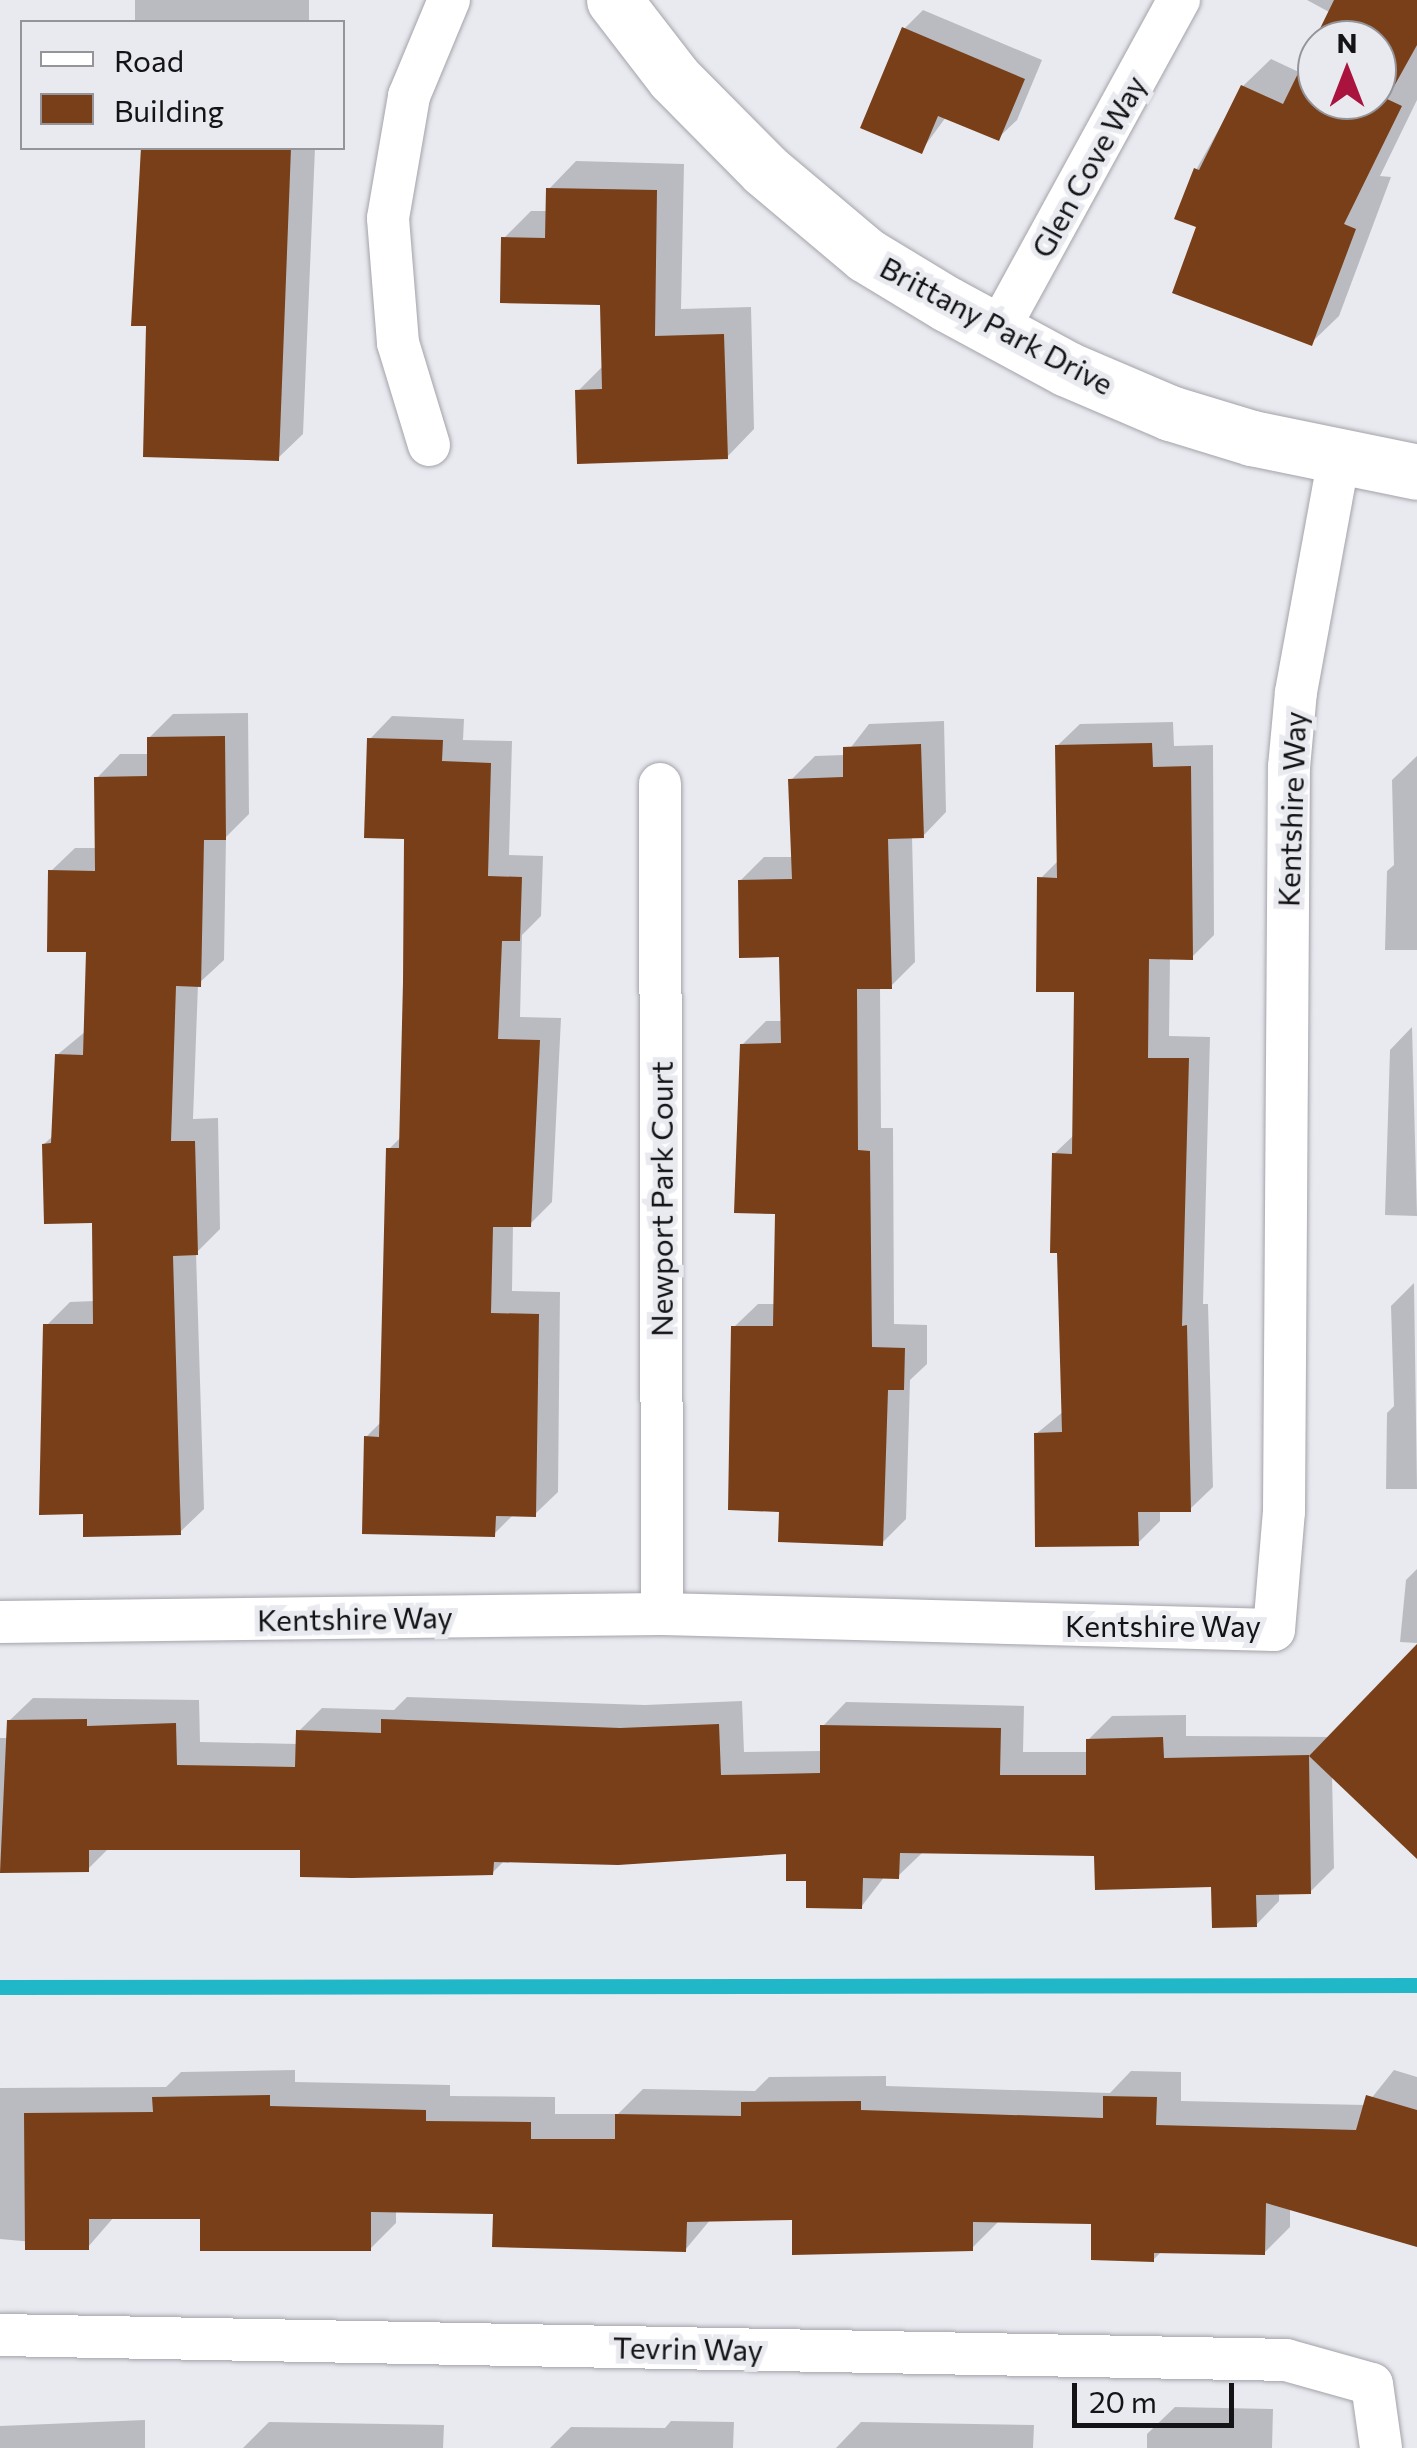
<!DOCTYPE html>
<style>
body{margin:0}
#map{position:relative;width:1417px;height:2448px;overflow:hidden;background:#e9eaf0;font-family:Commissioner,sans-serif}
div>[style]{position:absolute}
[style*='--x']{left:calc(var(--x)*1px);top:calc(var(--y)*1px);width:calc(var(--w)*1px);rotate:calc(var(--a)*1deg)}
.shadow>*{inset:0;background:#0003;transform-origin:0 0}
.stream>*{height:15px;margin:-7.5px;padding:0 7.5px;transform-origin:7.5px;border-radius:7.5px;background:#20b8c8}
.building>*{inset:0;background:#783f19}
.roads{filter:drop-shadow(0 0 2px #a3a3a9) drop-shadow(0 0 2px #a3a3a9)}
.street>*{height:42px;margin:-21px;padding:0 21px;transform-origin:21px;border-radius:21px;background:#fff}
.secondary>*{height:55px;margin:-27.5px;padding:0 27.5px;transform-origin:27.5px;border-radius:27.5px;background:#fff}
span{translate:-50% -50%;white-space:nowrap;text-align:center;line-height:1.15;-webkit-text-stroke:10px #e9eaf0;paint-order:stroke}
.street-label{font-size:30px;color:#141416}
.legend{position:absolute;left:20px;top:20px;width:325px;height:130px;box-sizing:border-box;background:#e9eaf0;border:2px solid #949499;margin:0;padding:12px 18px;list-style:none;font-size:30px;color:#141416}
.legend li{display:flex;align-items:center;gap:20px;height:50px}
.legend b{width:50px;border:2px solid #949499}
.north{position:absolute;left:1297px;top:20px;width:100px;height:100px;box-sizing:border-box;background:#e9eaf0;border:2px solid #949499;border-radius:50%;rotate:0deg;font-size:28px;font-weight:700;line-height:40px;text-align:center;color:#141416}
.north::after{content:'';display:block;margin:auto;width:35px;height:45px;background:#a9133e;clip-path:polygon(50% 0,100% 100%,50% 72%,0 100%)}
.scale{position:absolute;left:1072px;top:2383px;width:162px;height:45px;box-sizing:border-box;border:5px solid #141416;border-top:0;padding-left:12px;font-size:30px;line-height:35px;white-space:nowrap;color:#141416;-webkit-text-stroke:8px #e9eaf0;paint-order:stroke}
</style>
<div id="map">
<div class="shadow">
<div style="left:135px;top:0;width:174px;height:22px"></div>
<div style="clip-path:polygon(1307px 0,1417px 0,1417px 100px,1380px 176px,1391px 177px,1339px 316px,1311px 343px,1199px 226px,1196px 170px,1243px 86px,1271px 59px,1301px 73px,1317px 41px,1317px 100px,1377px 100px,1377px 40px,1317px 40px,1331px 13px)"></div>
<div style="clip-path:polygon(923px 10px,1042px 60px,1017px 120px,998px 138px,946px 117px,921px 151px,904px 29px)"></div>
<div style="clip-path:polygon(141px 148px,315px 148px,303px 434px,278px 458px,148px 324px,134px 323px)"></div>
<div style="clip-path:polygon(576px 161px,684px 164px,681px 309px,751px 307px,754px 429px,727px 457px,578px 391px,604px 365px,602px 303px,504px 238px,531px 211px,548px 211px,549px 189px)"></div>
<div style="clip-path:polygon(248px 713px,249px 814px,226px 837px,224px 960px,198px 984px,193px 1119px,218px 1118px,220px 1229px,196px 1253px,204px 1509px,180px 1532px,85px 1512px,46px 1326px,70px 1302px,95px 1301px,94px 1221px,44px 1144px,54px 1135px,57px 1055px,86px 1031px,89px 950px,51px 871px,75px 848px,97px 848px,97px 778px,120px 754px,149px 754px,149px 738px,173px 714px)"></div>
<div style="clip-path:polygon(392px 716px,464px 719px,463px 740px,512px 741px,509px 855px,543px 856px,541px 916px,522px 935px,520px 1017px,561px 1018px,552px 1202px,530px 1224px,513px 1224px,512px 1291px,560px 1292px,558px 1492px,535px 1514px,514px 1514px,494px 1534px,366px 1437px,381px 1422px,389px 1149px,402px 1136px,407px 837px,370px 739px)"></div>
<div style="clip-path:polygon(944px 721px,946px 812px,923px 836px,912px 836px,915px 962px,891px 986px,880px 986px,881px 1128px,893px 1128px,894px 1324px,927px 1325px,927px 1364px,910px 1380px,906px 1519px,882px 1543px,781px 1509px,734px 1327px,758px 1304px,776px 1304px,778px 1212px,742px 1045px,766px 1021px,783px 1021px,782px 955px,740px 881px,764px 857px,794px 857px,791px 780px,815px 756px,845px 755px,869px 724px)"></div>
<div style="clip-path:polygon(1173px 722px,1174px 746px,1213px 745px,1214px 935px,1192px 957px,1170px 957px,1169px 1036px,1210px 1037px,1203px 1304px,1208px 1304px,1213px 1487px,1190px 1509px,1160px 1509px,1160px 1521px,1138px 1543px,1036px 1434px,1064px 1411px,1054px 1154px,1075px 1134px,1076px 990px,1040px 879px,1060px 859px,1057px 746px,1080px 724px)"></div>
<div style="clip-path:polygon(1417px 756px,1417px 950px,1385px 950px,1387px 871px,1394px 865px,1392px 780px)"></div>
<div style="clip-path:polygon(1412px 1027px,1417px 1216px,1385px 1215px,1390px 1050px)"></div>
<div style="clip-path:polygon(1414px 1283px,1417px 1489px,1386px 1489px,1387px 1413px,1394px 1406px,1391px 1306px)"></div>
<div style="clip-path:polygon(1417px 1569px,1417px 1643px,1400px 1642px,1406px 1580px)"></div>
<div style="clip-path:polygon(1417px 1649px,1417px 1855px,1332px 1775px,1334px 1868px,1310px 1892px,1279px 1892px,1279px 1901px,1256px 1925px,1214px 1884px,1096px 1853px,922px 1853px,898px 1876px,885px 1876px,861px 1907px,809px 1878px,789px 1851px,505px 1860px,492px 1873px,303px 1848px,109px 1848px,88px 1869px,0 1871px,0 1738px,9px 1738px,9px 1721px,33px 1698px,199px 1700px,200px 1742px,298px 1744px,299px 1731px,322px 1708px,394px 1710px,407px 1697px,645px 1705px,742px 1701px,744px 1752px,822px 1751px,823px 1726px,846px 1702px,1024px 1706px,1023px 1752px,1088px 1752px,1088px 1740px,1112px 1716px,1186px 1715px,1186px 1736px,1332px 1737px)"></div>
<div style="clip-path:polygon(295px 2070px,295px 2082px,450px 2085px,450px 2096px,555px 2097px,555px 2114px,618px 2114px,643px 2089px,755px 2091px,769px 2077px,886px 2076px,886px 2086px,1110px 2093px,1131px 2071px,1181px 2072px,1181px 2101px,1366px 2105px,1394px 2070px,1417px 2077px,1417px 2244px,1290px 2207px,1290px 2227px,1264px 2253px,1162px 2251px,1153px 2260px,1094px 2221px,998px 2222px,972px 2248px,794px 2218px,711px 2219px,685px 2250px,495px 2212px,396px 2210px,396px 2223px,370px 2249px,202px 2217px,114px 2217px,88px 2247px,0 2239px,0 2088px,166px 2087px,181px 2072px)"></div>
<div style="clip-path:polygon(1175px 2407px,1273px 2409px,1272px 2448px,1147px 2448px,1147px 2434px)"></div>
<div style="clip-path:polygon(145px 2420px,145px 2448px,0 2448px,0 2426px)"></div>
<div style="clip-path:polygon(671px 2421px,734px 2422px,733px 2448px,550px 2448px,571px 2427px,665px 2428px)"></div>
<div style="clip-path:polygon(269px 2422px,444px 2425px,443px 2448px,243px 2448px)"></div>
<div style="clip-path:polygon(861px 2422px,1034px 2425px,1033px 2448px,836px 2448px)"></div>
</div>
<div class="stream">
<div style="--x:0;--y:1987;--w:1417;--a:-0.08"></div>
</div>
<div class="building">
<div style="clip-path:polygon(evenodd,1334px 0,1417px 0,1417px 45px,1387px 99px,1402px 106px,1344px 224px,1356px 229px,1312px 346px,1172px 293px,1196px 227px,1174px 219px,1194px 168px,1199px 170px,1241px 85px,1283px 104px,1334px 0,1317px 40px,1377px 40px,1377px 100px,1317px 100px,1317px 40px)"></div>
<div style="clip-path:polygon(902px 27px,1025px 79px,999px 141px,938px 116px,922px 154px,860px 128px)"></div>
<div style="clip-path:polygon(141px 148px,291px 148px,279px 461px,143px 457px,146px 326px,131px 326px)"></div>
<div style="clip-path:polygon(546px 188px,657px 190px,655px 336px,724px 334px,728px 459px,577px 464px,575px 390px,602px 389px,600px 305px,500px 303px,501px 237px,545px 238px)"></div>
<div style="clip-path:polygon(225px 736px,226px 840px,204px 840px,201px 987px,176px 986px,171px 1141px,195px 1141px,198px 1255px,173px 1256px,181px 1535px,83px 1537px,83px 1514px,39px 1515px,43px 1324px,93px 1324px,92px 1223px,44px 1224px,42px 1144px,51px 1143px,55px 1054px,83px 1055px,86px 952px,47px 952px,48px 870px,95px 871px,94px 777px,147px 776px,147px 737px)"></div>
<div style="clip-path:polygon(367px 738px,443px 740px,442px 761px,491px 763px,488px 876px,522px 877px,520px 941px,502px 941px,498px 1039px,540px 1040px,531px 1227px,493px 1227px,491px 1313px,539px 1314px,536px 1517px,496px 1516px,495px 1537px,362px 1534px,364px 1436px,379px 1437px,386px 1148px,399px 1148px,403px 982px,404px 839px,364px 838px)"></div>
<div style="clip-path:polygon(1152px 743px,1153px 767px,1191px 766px,1193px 960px,1149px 959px,1148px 1058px,1189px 1058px,1182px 1326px,1187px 1325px,1191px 1512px,1138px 1512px,1139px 1546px,1035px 1547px,1034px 1433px,1062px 1432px,1057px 1253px,1050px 1253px,1052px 1153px,1072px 1154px,1074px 992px,1036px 992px,1037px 877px,1057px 878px,1055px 745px)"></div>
<div style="clip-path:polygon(921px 744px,924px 838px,888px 839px,892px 989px,857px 989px,858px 1150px,870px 1151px,872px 1347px,905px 1348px,904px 1390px,888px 1390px,883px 1546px,778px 1542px,779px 1512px,728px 1510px,731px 1326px,773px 1326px,775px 1214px,734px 1213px,740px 1044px,781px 1043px,779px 957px,739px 958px,738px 880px,792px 879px,788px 779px,843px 777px,843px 747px)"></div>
<div style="clip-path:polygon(1417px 1644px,1417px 1859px,1309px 1756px)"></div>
<div style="clip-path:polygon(87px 1719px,87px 1726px,176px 1723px,177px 1765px,295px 1767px,296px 1730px,381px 1733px,381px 1719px,620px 1728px,719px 1724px,721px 1775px,820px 1773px,820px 1725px,1001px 1728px,1000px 1775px,1086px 1775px,1086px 1739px,1163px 1737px,1164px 1758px,1309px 1755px,1311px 1894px,1256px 1895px,1257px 1927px,1212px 1928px,1211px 1887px,1095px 1890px,1094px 1856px,900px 1853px,899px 1879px,863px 1878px,862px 1909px,806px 1908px,806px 1881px,786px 1881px,786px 1854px,618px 1865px,494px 1862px,493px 1875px,352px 1878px,300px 1877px,300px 1850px,89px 1850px,89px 1872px,0 1873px,7px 1720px)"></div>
<div style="clip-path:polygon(270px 2095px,270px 2106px,426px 2110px,426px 2121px,531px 2122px,531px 2139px,615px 2139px,615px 2114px,741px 2116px,741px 2102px,861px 2101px,861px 2110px,1103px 2118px,1103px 2096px,1157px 2097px,1156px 2125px,1356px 2130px,1366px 2095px,1417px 2110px,1417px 2247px,1266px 2203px,1265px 2255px,1154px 2253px,1154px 2262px,1091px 2260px,1091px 2224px,973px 2222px,973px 2251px,792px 2255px,792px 2220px,687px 2222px,686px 2252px,492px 2247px,493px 2214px,371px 2212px,371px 2251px,200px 2251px,200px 2219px,89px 2219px,89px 2250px,25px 2250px,24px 2113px,153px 2112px,152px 2097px)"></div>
</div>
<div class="roads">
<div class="street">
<div style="--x:997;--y:332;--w:379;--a:-61.3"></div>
<div style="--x:429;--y:445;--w:107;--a:-106.9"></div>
<div style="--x:398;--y:343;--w:125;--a:-94.6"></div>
<div style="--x:388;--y:218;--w:124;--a:-80.2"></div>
<div style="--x:409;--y:96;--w:104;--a:-67.4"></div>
<div style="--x:660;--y:784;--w:830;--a:89.86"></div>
<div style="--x:0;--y:1622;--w:662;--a:-0.69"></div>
<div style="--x:662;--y:1614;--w:612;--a:1.5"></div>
<div style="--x:1274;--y:1630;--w:118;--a:-85.2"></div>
<div style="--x:1284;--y:1512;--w:745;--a:-89.62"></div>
<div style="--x:1289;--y:767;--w:75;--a:-84.7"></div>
<div style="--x:1296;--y:692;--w:238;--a:-79.6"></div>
<div style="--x:0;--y:2335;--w:1286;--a:1.11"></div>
<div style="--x:1286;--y:2360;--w:89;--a:15.6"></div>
<div style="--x:1372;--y:2384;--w:65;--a:82"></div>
</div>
<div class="secondary">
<div style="--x:614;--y:0;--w:98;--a:52.4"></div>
<div style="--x:674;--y:78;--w:129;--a:45.3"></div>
<div style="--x:765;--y:170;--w:132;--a:40.1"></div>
<div style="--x:866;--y:255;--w:95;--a:31.2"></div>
<div style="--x:947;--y:304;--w:136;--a:28.4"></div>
<div style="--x:1067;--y:369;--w:112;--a:23.1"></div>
<div style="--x:1170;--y:413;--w:86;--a:17"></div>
<div style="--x:1252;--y:438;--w:168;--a:11.6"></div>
</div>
</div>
<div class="street-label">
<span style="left:1088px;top:166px;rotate:-61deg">Glen Cove Way</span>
<span style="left:997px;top:325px;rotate:28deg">Brittany Park Drive</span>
<span style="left:1291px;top:809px;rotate:-88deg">Kentshire Way</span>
<span style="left:661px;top:1199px;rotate:-90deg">Newport Park Court</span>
<span style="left:355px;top:1618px;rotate:-1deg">Kentshire Way</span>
<span style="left:1163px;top:1625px">Kentshire Way</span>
<span style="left:688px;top:2348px;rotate:1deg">Tevrin Way</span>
</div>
<ul class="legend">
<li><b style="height:12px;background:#fff"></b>Road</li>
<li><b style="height:28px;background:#783f19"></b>Building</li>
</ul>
<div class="north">N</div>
<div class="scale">20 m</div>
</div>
